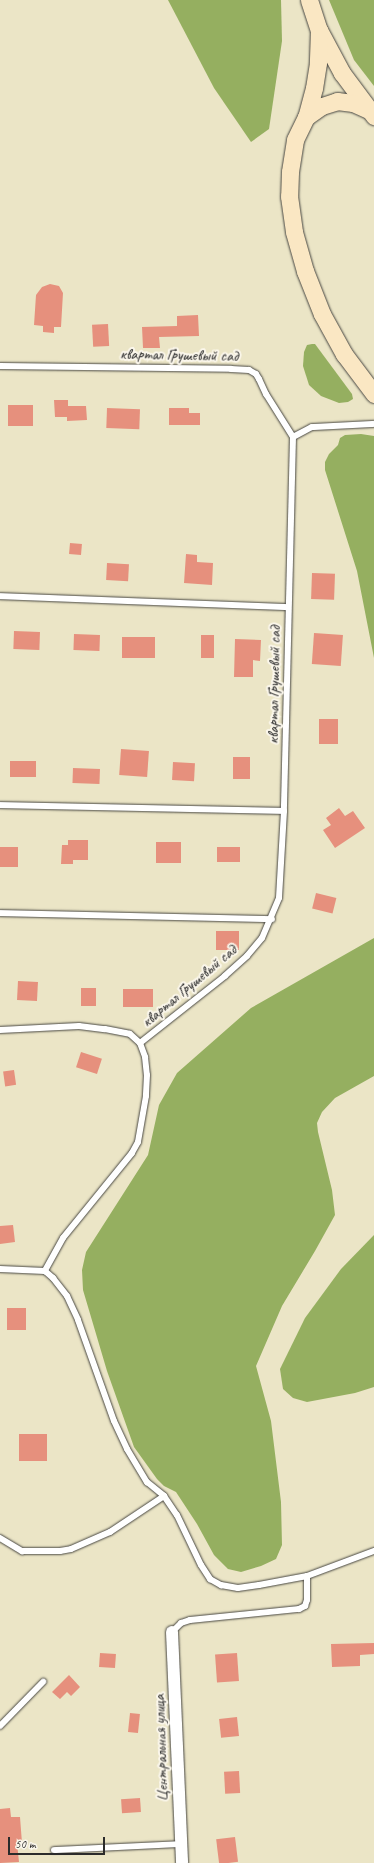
<!DOCTYPE html>
<meta charset="utf-8">
<style>
body{margin:0}
#map{position:relative;width:374px;height:1863px;overflow:hidden;background:#ebe5c6;font-family:Caveat,sans-serif}
div>[style]{position:absolute}
[style*='--x']{left:calc(var(--x)*1px);top:calc(var(--y)*1px);width:calc(var(--w)*1px);rotate:calc(var(--a)*1deg)}
.forest>*{inset:0;background:#95af60}
.building>*{inset:0;background:#e6907d;transform-origin:0 0}
.roads{filter:drop-shadow(0 0 1px #484742) drop-shadow(0 0 1px #484742)}
.lane>*{height:6px;margin:-3px;padding:0 3px;transform-origin:3px;border-radius:3px;background:#fff}
.street>*{height:12px;margin:-6px;padding:0 6px;transform-origin:6px;border-radius:6px;background:#fff}
.secondary>*{height:17px;margin:-8.5px;padding:0 8.5px;transform-origin:8.5px;border-radius:8.5px;background:#fae7c3}
span{translate:-50% -50%;white-space:nowrap;text-align:center;line-height:1.15;-webkit-text-stroke:4px #fbf7ec;paint-order:stroke}
.street-label{font-size:16px;color:#2b2b2b}
.scale{position:absolute;left:8px;top:1837px;width:97px;height:18px;box-sizing:border-box;border:2px solid #2b2b2b;border-top:0;padding-left:5px;font-size:12px;line-height:14px;white-space:nowrap;color:#2b2b2b;-webkit-text-stroke:3px #fbf7ec;paint-order:stroke}
</style>
<div id="map">
<div class="forest">
<div style="clip-path:polygon(168px 0,281px 0,282px 41px,269px 129px,251px 142px,214px 88px)"></div>
<div style="clip-path:polygon(329px 0,374px 0,374px 86px,354px 60px)"></div>
<div style="clip-path:polygon(312px 344px,315px 344px,352px 394px,353px 399px,348px 402px,339px 403px,321px 396px,309px 385px,303px 366px,304px 352px,307px 345px)"></div>
<div style="clip-path:polygon(361px 434px,374px 436px,374px 658px,357px 571px,325px 470px,325px 462px,329px 454px,338px 445px,340px 438px,345px 435px)"></div>
<div style="clip-path:polygon(374px 938px,374px 1076px,335px 1098px,322px 1112px,317px 1123px,318px 1132px,332px 1190px,335px 1215px,315px 1251px,282px 1306px,256px 1366px,271px 1421px,281px 1502px,282px 1545px,276px 1559px,261px 1566px,241px 1572px,228px 1569px,214px 1555px,197px 1524px,176px 1492px,164px 1486px,157px 1479px,134px 1447px,107px 1371px,83px 1290px,82px 1270px,86px 1252px,148px 1155px,159px 1105px,177px 1073px,251px 1008px)"></div>
<div style="clip-path:polygon(374px 1235px,374px 1387px,355px 1393px,307px 1402px,293px 1398px,283px 1389px,280px 1369px,305px 1318px,341px 1269px)"></div>
</div>
<div class="building">
<div style="clip-path:polygon(50px 284px,59px 286px,63px 293px,61px 327px,54px 327px,54px 333px,43px 332px,43px 326px,34px 325px,36px 295px,42px 287px)"></div>
<div style="clip-path:polygon(198px 315px,199px 336px,159px 337px,160px 348px,143px 348px,142px 327px,177px 326px,177px 316px)"></div>
<div style="left:108px;top:324px;width:22px;height:16px;rotate:87deg"></div>
<div style="clip-path:polygon(54px 400px,68px 400px,68px 406px,86px 406px,87px 420px,67px 421px,67px 417px,55px 417px)"></div>
<div style="left:33px;top:405px;width:21px;height:25px;rotate:90deg"></div>
<div style="left:107px;top:408px;width:33px;height:20px;rotate:2deg"></div>
<div style="clip-path:polygon(169px 408px,189px 408px,189px 413px,200px 413px,200px 425px,169px 425px)"></div>
<div style="left:70px;top:543px;width:12px;height:11px;rotate:5deg"></div>
<div style="clip-path:polygon(186px 554px,197px 555px,197px 562px,213px 563px,212px 585px,184px 583px)"></div>
<div style="left:107px;top:563px;width:22px;height:17px;rotate:3deg"></div>
<div style="left:312px;top:573px;width:23px;height:26px;rotate:2deg"></div>
<div style="left:14px;top:631px;width:26px;height:18px;rotate:2deg"></div>
<div style="left:314px;top:633px;width:29px;height:31px;rotate:4deg"></div>
<div style="left:74px;top:634px;width:26px;height:16px;rotate:2deg"></div>
<div style="left:201px;top:635px;width:13px;height:23px"></div>
<div style="left:122px;top:637px;width:33px;height:21px"></div>
<div style="clip-path:polygon(235px 639px,261px 640px,260px 661px,253px 660px,253px 677px,234px 677px)"></div>
<div style="left:319px;top:719px;width:19px;height:25px"></div>
<div style="left:121px;top:749px;width:28px;height:26px;rotate:4deg"></div>
<div style="left:233px;top:757px;width:17px;height:22px"></div>
<div style="left:10px;top:761px;width:26px;height:16px"></div>
<div style="left:173px;top:762px;width:22px;height:18px;rotate:3deg"></div>
<div style="left:73px;top:768px;width:27px;height:15px;rotate:2deg"></div>
<div style="clip-path:polygon(339px 808px,345px 816px,353px 811px,365px 828px,335px 848px,323px 830px,331px 825px,326px 818px)"></div>
<div style="clip-path:polygon(68px 840px,88px 840px,88px 860px,73px 860px,73px 864px,61px 864px,62px 845px,68px 845px)"></div>
<div style="left:181px;top:842px;width:21px;height:25px;rotate:90deg"></div>
<div style="left:0;top:847px;width:18px;height:20px"></div>
<div style="left:240px;top:847px;width:15px;height:23px;rotate:90deg"></div>
<div style="left:316px;top:893px;width:21px;height:16px;rotate:14deg"></div>
<div style="left:216px;top:931px;width:23px;height:19px"></div>
<div style="left:18px;top:981px;width:20px;height:19px;rotate:3deg"></div>
<div style="left:81px;top:988px;width:15px;height:18px"></div>
<div style="left:123px;top:989px;width:30px;height:18px"></div>
<div style="left:81px;top:1052px;width:22px;height:16px;rotate:18deg"></div>
<div style="left:14px;top:1070px;width:15px;height:11px;rotate:82deg"></div>
<div style="clip-path:polygon(13px 1225px,15px 1242px,0 1244px,0 1226px)"></div>
<div style="left:7px;top:1308px;width:19px;height:22px"></div>
<div style="left:19px;top:1434px;width:28px;height:27px"></div>
<div style="clip-path:polygon(374px 1643px,374px 1654px,360px 1655px,360px 1666px,332px 1667px,331px 1644px)"></div>
<div style="left:100px;top:1653px;width:16px;height:14px;rotate:4deg"></div>
<div style="left:237px;top:1653px;width:28px;height:22px;rotate:86deg"></div>
<div style="clip-path:polygon(69px 1675px,80px 1687px,71px 1696px,67px 1692px,60px 1699px,52px 1692px)"></div>
<div style="left:130px;top:1713px;width:10px;height:19px;rotate:6deg"></div>
<div style="left:237px;top:1717px;width:19px;height:18px;rotate:84deg"></div>
<div style="left:239px;top:1771px;width:22px;height:15px;rotate:87deg"></div>
<div style="left:140px;top:1798px;width:14px;height:19px;rotate:86deg"></div>
<div style="clip-path:polygon(10px 1808px,11px 1817px,20px 1817px,22px 1843px,17px 1843px,19px 1862px,0 1863px,0 1809px)"></div>
<div style="left:235px;top:1837px;width:25px;height:19px;rotate:83deg"></div>
</div>
<div class="roads">
<div class="lane">
<div style="--x:0;--y:366;--w:231;--a:0.7"></div>
<div style="--x:231;--y:369;--w:18;--a:3"></div>
<div style="--x:249;--y:370;--w:8;--a:30"></div>
<div style="--x:256;--y:374;--w:6;--a:59"></div>
<div style="--x:259;--y:379;--w:17;--a:65"></div>
<div style="--x:266;--y:394;--w:51;--a:57.9"></div>
<div style="--x:293;--y:437;--w:374;--a:91.4"></div>
<div style="--x:284;--y:811;--w:87;--a:93.3"></div>
<div style="--x:279;--y:898;--w:43;--a:113"></div>
<div style="--x:262;--y:938;--w:23;--a:130"></div>
<div style="--x:247;--y:956;--w:30;--a:138"></div>
<div style="--x:225;--y:976;--w:108;--a:141.8"></div>
<div style="--x:293;--y:437;--w:21;--a:-28"></div>
<div style="--x:312;--y:427;--w:62;--a:-2.8"></div>
<div style="--x:0;--y:596;--w:288;--a:2.2"></div>
<div style="--x:0;--y:805;--w:284;--a:1.2"></div>
<div style="--x:0;--y:913;--w:272;--a:1.3"></div>
<div style="--x:0;--y:1030;--w:79;--a:-2.9"></div>
<div style="--x:79;--y:1026;--w:26;--a:7"></div>
<div style="--x:105;--y:1029;--w:25;--a:11"></div>
<div style="--x:130;--y:1034;--w:13;--a:42"></div>
<div style="--x:140;--y:1043;--w:15;--a:70"></div>
<div style="--x:145;--y:1057;--w:18;--a:84"></div>
<div style="--x:147;--y:1075;--w:21;--a:93"></div>
<div style="--x:146;--y:1096;--w:47;--a:99.9"></div>
<div style="--x:138;--y:1142;--w:13;--a:119"></div>
<div style="--x:132;--y:1153;--w:109;--a:129.1"></div>
<div style="--x:63;--y:1238;--w:38;--a:119"></div>
<div style="--x:0;--y:1269;--w:45;--a:2.5"></div>
<div style="--x:45;--y:1271;--w:11;--a:41"></div>
<div style="--x:53;--y:1278;--w:23;--a:52"></div>
<div style="--x:67;--y:1296;--w:26;--a:65"></div>
<div style="--x:78;--y:1320;--w:107;--a:70.4"></div>
<div style="--x:114;--y:1421;--w:31;--a:65"></div>
<div style="--x:127;--y:1449;--w:39;--a:59"></div>
<div style="--x:147;--y:1482;--w:22;--a:39"></div>
<div style="--x:164;--y:1496;--w:23;--a:56"></div>
<div style="--x:177;--y:1515;--w:55;--a:64.4"></div>
<div style="--x:201;--y:1565;--w:17;--a:57"></div>
<div style="--x:210;--y:1579;--w:13;--a:29"></div>
<div style="--x:221;--y:1585;--w:17;--a:10"></div>
<div style="--x:238;--y:1588;--w:21;--a:-8"></div>
<div style="--x:259;--y:1585;--w:49;--a:-10.6"></div>
<div style="--x:307;--y:1576;--w:72;--a:-20.5"></div>
<div style="--x:0;--y:1538;--w:26;--a:31"></div>
<div style="--x:22;--y:1551;--w:38;--a:0"></div>
<div style="--x:60;--y:1551;--w:11;--a:-10"></div>
<div style="--x:71;--y:1549;--w:43;--a:-23.6"></div>
<div style="--x:110;--y:1532;--w:65;--a:-33.7"></div>
<div style="--x:172;--y:1632;--w:13;--a:-45"></div>
<div style="--x:181;--y:1623;--w:9;--a:-18"></div>
<div style="--x:190;--y:1620;--w:110;--a:-5.8"></div>
<div style="--x:299;--y:1609;--w:7;--a:-27"></div>
<div style="--x:305;--y:1606;--w:6;--a:-72"></div>
<div style="--x:307;--y:1600;--w:24;--a:-90"></div>
<div style="--x:0;--y:1726;--w:62;--a:-45.7"></div>
<div style="--x:54;--y:1850;--w:127;--a:-2.7"></div>
</div>
<div class="street">
<div style="--x:172;--y:1632;--w:231;--a:87.5"></div>
</div>
<div class="secondary">
<div style="--x:309;--y:0;--w:32;--a:72"></div>
<div style="--x:319;--y:30;--w:49;--a:61.9"></div>
<div style="--x:342;--y:73;--w:54;--a:53.3"></div>
<div style="--x:319;--y:30;--w:33;--a:92"></div>
<div style="--x:318;--y:63;--w:25;--a:99"></div>
<div style="--x:314;--y:88;--w:30;--a:105"></div>
<div style="--x:306;--y:117;--w:25;--a:116"></div>
<div style="--x:295;--y:140;--w:32;--a:99"></div>
<div style="--x:290;--y:172;--w:24;--a:92"></div>
<div style="--x:289;--y:196;--w:36;--a:82"></div>
<div style="--x:294;--y:232;--w:41;--a:74.2"></div>
<div style="--x:305;--y:271;--w:46;--a:68.4"></div>
<div style="--x:322;--y:314;--w:46;--a:61.2"></div>
<div style="--x:344;--y:354;--w:50;--a:53.1"></div>
<div style="--x:306;--y:117;--w:19;--a:-35"></div>
<div style="--x:322;--y:106;--w:16;--a:-18"></div>
<div style="--x:337;--y:101;--w:16;--a:7"></div>
<div style="--x:353;--y:103;--w:17;--a:24"></div>
</div>
</div>
<div class="street-label">
<span style="left:179px;top:355px;rotate:1deg">квартал Грушевый сад</span>
<span style="left:274px;top:685px;rotate:-89deg">квартал Грушевый сад</span>
<span style="left:189px;top:986px;rotate:-40deg">квартал Грушевый сад</span>
<span style="left:161px;top:1748px;rotate:-92deg">Центральная улица</span>
</div>
<div class="scale">50 m</div>
</div>
